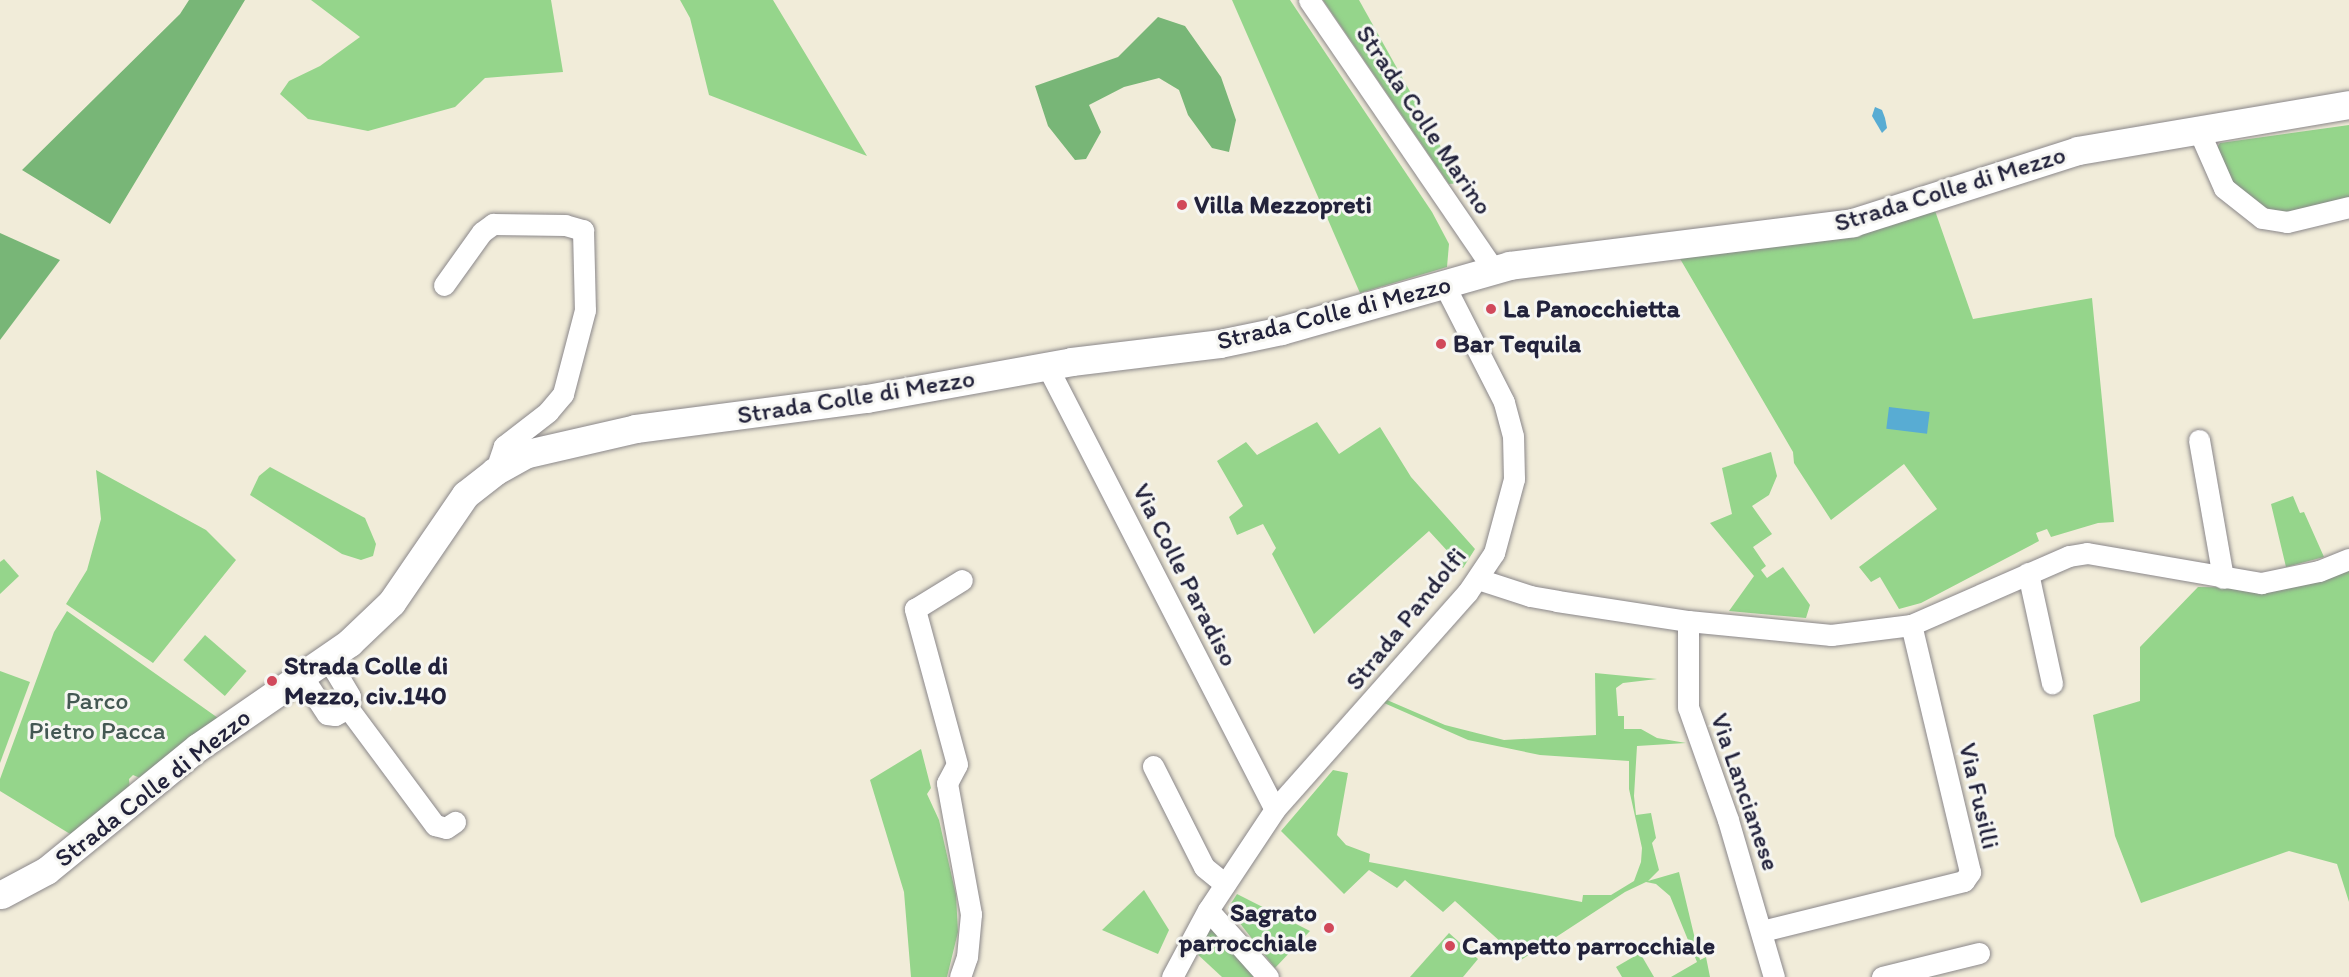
<!DOCTYPE html>
<style>
body{margin:0}
#map{position:relative;width:2349px;height:977px;overflow:hidden;background:#f1ecd9;font-family:Itim,sans-serif}
div>[style]{position:absolute}
[style*='--x']{left:calc(var(--x)*1px);top:calc(var(--y)*1px);width:calc(var(--w)*1px);rotate:calc(var(--a)*1deg)}
.green>*{inset:0;background:#95d58b;transform-origin:0 0}
.forest>*{inset:0;background:#78b677}
.water>*{inset:0;background:#58acd3;transform-origin:0 0}
.roads{filter:drop-shadow(0 0 2px #8a878a) drop-shadow(0 0 2px #8a878a)}
.street>*{height:21px;margin:-10.5px;padding:0 10.5px;transform-origin:10.5px;border-radius:10.5px;background:#fff}
.secondary>*{height:28px;margin:-14px;padding:0 14px;transform-origin:14px;border-radius:14px;background:#fff}
.dots>*{width:16px;height:16px;translate:-50% -50%;box-sizing:border-box;border:3px solid #f6f6f2;border-radius:50%}
span{translate:-50% -50%;white-space:nowrap;text-align:center;line-height:1.15;-webkit-text-stroke:6px #f6f6f2;paint-order:stroke}
.street-label{font-size:26px;color:#22223b}
.poi-label{font-size:26px;color:#22223b;font-weight:700}
.left{translate:0 -50%;text-align:left}
.right{translate:-100% -50%;text-align:right}
.park-label{font-size:26px;color:#445853}
</style>
<div id="map">
<div class="green">
<div style="clip-path:polygon(311px 0,551px 0,563px 72px,485px 78px,455px 107px,368px 131px,308px 119px,280px 94px,289px 81px,320px 66px,360px 37px)"></div>
<div style="clip-path:polygon(680px 0,773px 0,867px 156px,709px 95px,690px 18px)"></div>
<div style="clip-path:polygon(1232px 0,1290px 0,1432px 212px,1449px 244px,1447px 267px,1360px 293px)"></div>
<div style="clip-path:polygon(1323px 0,1359px 0,1461px 183px,1449px 184px)"></div>
<div style="clip-path:polygon(2349px 125px,2349px 201px,2275px 216px,2236px 189px,2216px 149px,2220px 143px)"></div>
<div style="clip-path:polygon(1933px 205px,1973px 319px,2092px 298px,2114px 522px,2098px 523px,2051px 537px,2047px 529px,2036px 533px,2039px 541px,1921px 603px,1899px 609px,1880px 577px,1871px 582px,1859px 567px,1937px 509px,1904px 464px,1831px 520px,1794px 463px,1793px 452px,1679px 257px)"></div>
<div style="clip-path:polygon(1317px 422px,1339px 454px,1380px 427px,1411px 477px,1475px 549px,1463px 568px,1429px 531px,1314px 634px,1272px 554px,1276px 548px,1263px 524px,1237px 535px,1229px 517px,1243px 506px,1217px 461px,1246px 442px,1257px 455px)"></div>
<div style="clip-path:polygon(1771px 452px,1777px 476px,1769px 495px,1752px 506px,1772px 534px,1753px 547px,1766px 566px,1761px 570px,1767px 578px,1783px 567px,1810px 605px,1806px 618px,1729px 611px,1754px 576px,1710px 523px,1732px 514px,1722px 468px)"></div>
<div style="clip-path:polygon(270px 467px,365px 518px,376px 544px,373px 556px,361px 560px,342px 554px,250px 495px,259px 476px)"></div>
<div style="clip-path:polygon(96px 470px,206px 530px,236px 560px,153px 663px,66px 604px,87px 570px,101px 519px)"></div>
<div style="clip-path:polygon(2293px 496px,2300px 513px,2304px 512px,2324px 557px,2286px 567px,2271px 504px)"></div>
<div style="clip-path:polygon(4px 559px,19px 576px,0 594px,0 562px)"></div>
<div style="clip-path:polygon(2349px 568px,2349px 902px,2337px 864px,2289px 851px,2141px 903px,2115px 836px,2093px 715px,2140px 701px,2140px 647px,2198px 587px,2282px 588px)"></div>
<div style="clip-path:polygon(67px 611px,218px 718px,140px 778px,133px 775px,129px 779px,130px 791px,75px 837px,0 791px,0 779px,54px 632px)"></div>
<div style="left:205px;top:635px;width:55px;height:33px;rotate:41deg"></div>
<div style="clip-path:polygon(0 671px,30px 682px,0 763px)"></div>
<div style="clip-path:polygon(1595px 673px,1657px 679px,1623px 683px,1616px 688px,1618px 716px,1624px 716px,1624px 729px,1641px 729px,1657px 738px,1686px 743px,1637px 746px,1634px 796px,1636px 815px,1651px 813px,1656px 838px,1652px 843px,1659px 870px,1648px 881px,1679px 872px,1700px 960px,1706px 957px,1710px 977px,1671px 977px,1697px 962px,1670px 896px,1656px 884px,1646px 882px,1625px 892px,1521px 960px,1455px 901px,1443px 912px,1405px 880px,1397px 888px,1369px 870px,1344px 894px,1281px 831px,1333px 770px,1348px 773px,1337px 835px,1346px 845px,1370px 854px,1369px 862px,1582px 902px,1583px 895px,1611px 895px,1634px 881px,1641px 862px,1642px 848px,1629px 789px,1629px 761px,1540px 755px,1468px 740px,1384px 703px,1387px 700px,1445px 725px,1504px 740px,1596px 735px)"></div>
<div style="clip-path:polygon(921px 749px,931px 788px,927px 794px,939px 820px,956px 895px,958px 932px,947px 977px,911px 977px,904px 892px,870px 780px)"></div>
<div style="clip-path:polygon(1144px 890px,1169px 930px,1158px 954px,1102px 930px)"></div>
<div style="clip-path:polygon(1237px 894px,1310px 931px,1275px 968px,1228px 908px)"></div>
<div style="clip-path:polygon(1209px 927px,1256px 977px,1222px 977px,1195px 952px)"></div>
<div style="clip-path:polygon(1449px 933px,1478px 959px,1463px 977px,1410px 977px)"></div>
<div style="clip-path:polygon(1640px 953px,1654px 977px,1622px 977px,1616px 967px)"></div>
</div>
<div class="forest">
<div style="clip-path:polygon(189px 0,245px 0,110px 224px,22px 170px,180px 14px)"></div>
<div style="clip-path:polygon(1158px 17px,1185px 26px,1221px 77px,1236px 120px,1229px 152px,1212px 148px,1188px 115px,1179px 90px,1159px 78px,1124px 87px,1089px 105px,1101px 132px,1086px 159px,1075px 160px,1048px 126px,1035px 86px,1118px 57px)"></div>
<div style="clip-path:polygon(0 233px,60px 260px,0 340px)"></div>
</div>
<div class="water">
<div style="clip-path:polygon(1875px 107px,1882px 110px,1885px 118px,1887px 128px,1882px 133px,1872px 116px)"></div>
<div style="left:1889px;top:407px;width:41px;height:22px;rotate:7deg"></div>
</div>
<div class="roads">
<div class="street">
<div style="--x:1309;--y:0;--w:327;--a:55.6"></div>
<div style="--x:2198;--y:129;--w:64;--a:66.2"></div>
<div style="--x:2224;--y:188;--w:48;--a:38.3"></div>
<div style="--x:2262;--y:218;--w:25;--a:9"></div>
<div style="--x:2287;--y:222;--w:64;--a:-13.6"></div>
<div style="--x:444;--y:285;--w:65;--a:-54.4"></div>
<div style="--x:482;--y:232;--w:14;--a:-36"></div>
<div style="--x:493;--y:224;--w:72;--a:0.8"></div>
<div style="--x:565;--y:225;--w:19;--a:16"></div>
<div style="--x:583;--y:230;--w:80;--a:88.6"></div>
<div style="--x:585;--y:310;--w:87;--a:104.7"></div>
<div style="--x:563;--y:394;--w:23;--a:130"></div>
<div style="--x:548;--y:412;--w:56;--a:142.3"></div>
<div style="--x:504;--y:446;--w:28;--a:109"></div>
<div style="--x:1047;--y:366;--w:498;--a:62.8"></div>
<div style="--x:2199;--y:440;--w:140;--a:80.1"></div>
<div style="--x:2028;--y:573;--w:113;--a:77.7"></div>
<div style="--x:1478;--y:579;--w:55;--a:18.1"></div>
<div style="--x:1530;--y:596;--w:27;--a:10"></div>
<div style="--x:1557;--y:601;--w:133;--a:8.7"></div>
<div style="--x:1688;--y:621;--w:144;--a:5.6"></div>
<div style="--x:1831;--y:635;--w:81;--a:-7.1"></div>
<div style="--x:1911;--y:625;--w:172;--a:-23.6"></div>
<div style="--x:2069;--y:556;--w:18;--a:-9"></div>
<div style="--x:2087;--y:553;--w:177;--a:9.8"></div>
<div style="--x:2261;--y:583;--w:59;--a:-11.7"></div>
<div style="--x:2319;--y:571;--w:32;--a:-22"></div>
<div style="--x:1688;--y:621;--w:86;--a:90"></div>
<div style="--x:1688;--y:707;--w:120;--a:70.5"></div>
<div style="--x:1728;--y:820;--w:164;--a:73.7"></div>
<div style="--x:302;--y:676;--w:45;--a:56.7"></div>
<div style="--x:327;--y:714;--w:8;--a:7"></div>
<div style="--x:335;--y:715;--w:15;--a:-28"></div>
<div style="--x:348;--y:708;--w:12;--a:-81"></div>
<div style="--x:350;--y:696;--w:43;--a:-120.7"></div>
<div style="--x:348;--y:708;--w:146;--a:53.4"></div>
<div style="--x:435;--y:825;--w:11;--a:15"></div>
<div style="--x:446;--y:828;--w:11;--a:-34"></div>
<div style="--x:1153;--y:766;--w:113;--a:63.2"></div>
<div style="--x:1204;--y:867;--w:27;--a:39"></div>
<div style="--x:1208;--y:910;--w:90;--a:48.2"></div>
<div style="--x:1762;--y:931;--w:208;--a:-13.9"></div>
<div style="--x:1964;--y:881;--w:11;--a:-56"></div>
<div style="--x:1970;--y:872;--w:254;--a:-103.4"></div>
<div style="--x:960;--y:977;--w:21;--a:-71"></div>
<div style="--x:967;--y:957;--w:43;--a:-84.7"></div>
<div style="--x:971;--y:914;--w:133;--a:-100.4"></div>
<div style="--x:947;--y:783;--w:21;--a:-62"></div>
<div style="--x:957;--y:764;--w:161;--a:-105.2"></div>
<div style="--x:915;--y:609;--w:55;--a:-31.7"></div>
<div style="--x:1172;--y:977;--w:76;--a:-61.8"></div>
<div style="--x:1208;--y:910;--w:121;--a:-56.4"></div>
<div style="--x:1275;--y:809;--w:289;--a:-48.4"></div>
<div style="--x:1467;--y:593;--w:48;--a:-56"></div>
<div style="--x:1494;--y:553;--w:77;--a:-74.9"></div>
<div style="--x:1514;--y:479;--w:43;--a:-91.3"></div>
<div style="--x:1513;--y:436;--w:35;--a:-105"></div>
<div style="--x:1504;--y:402;--w:130;--a:-117"></div>
<div style="--x:1882;--y:977;--w:100;--a:-13.9"></div>
</div>
<div class="secondary">
<div style="--x:2;--y:895;--w:51;--a:-28.1"></div>
<div style="--x:47;--y:871;--w:195;--a:-39.2"></div>
<div style="--x:198;--y:748;--w:185;--a:-34.6"></div>
<div style="--x:350;--y:643;--w:58;--a:-43.6"></div>
<div style="--x:392;--y:603;--w:131;--a:-55.6"></div>
<div style="--x:466;--y:495;--w:37;--a:-38"></div>
<div style="--x:495;--y:472;--w:38;--a:-29"></div>
<div style="--x:528;--y:454;--w:111;--a:-13"></div>
<div style="--x:636;--y:429;--w:233;--a:-7.4"></div>
<div style="--x:867;--y:399;--w:208;--a:-10.2"></div>
<div style="--x:1072;--y:362;--w:149;--a:-6.9"></div>
<div style="--x:1220;--y:344;--w:63;--a:-11.8"></div>
<div style="--x:1282;--y:331;--w:237;--a:-15.9"></div>
<div style="--x:1510;--y:266;--w:346;--a:-7.1"></div>
<div style="--x:1853;--y:223;--w:236;--a:-17.7"></div>
<div style="--x:2078;--y:151;--w:275;--a:-9.6"></div>
</div>
</div>
<div class="dots">
<div style="left:1182px;top:205px;background:#d1495b"></div>
<div style="left:1491px;top:309px;background:#d1495b"></div>
<div style="left:1441px;top:344px;background:#d1495b"></div>
<div style="left:272px;top:681px;background:#d1495b"></div>
<div style="left:1329px;top:928px;background:#d1495b"></div>
<div style="left:1450px;top:946px;background:#d1495b"></div>
</div>
<div class="street-label">
<span style="left:1424px;top:120px;rotate:56deg">Strada Colle Marino</span>
<span style="left:1950px;top:189px;rotate:-17deg">Strada Colle di Mezzo</span>
<span style="left:1334px;top:313px;rotate:-14deg">Strada Colle di Mezzo</span>
<span style="left:856px;top:397px;rotate:-9deg">Strada Colle di Mezzo</span>
<span style="left:1185px;top:575px;rotate:63deg">Via Colle Paradiso</span>
<span style="left:1406px;top:619px;rotate:-51deg">Strada Pandolfi</span>
<span style="left:153px;top:788px;rotate:-38deg">Strada Colle di Mezzo</span>
<span style="left:1745px;top:792px;rotate:71deg">Via Lancianese</span>
<span style="left:1979px;top:796px;rotate:77deg">Via Fusilli</span>
</div>
<div class="poi-label">
<span class="left" style="left:1194px;top:205px">Villa Mezzopreti</span>
<span class="left" style="left:1503px;top:309px">La Panocchietta</span>
<span class="left" style="left:1453px;top:344px">Bar Tequila</span>
<span class="left" style="left:284px;top:681px">Strada Colle di<br>Mezzo, civ.140</span>
<span class="right" style="left:1317px;top:928px">Sagrato<br>parrocchiale</span>
<span class="left" style="left:1462px;top:946px">Campetto parrocchiale</span>
</div>
<div class="park-label">
<span style="left:97px;top:716px">Parco<br>Pietro Pacca</span>
</div>
</div>
